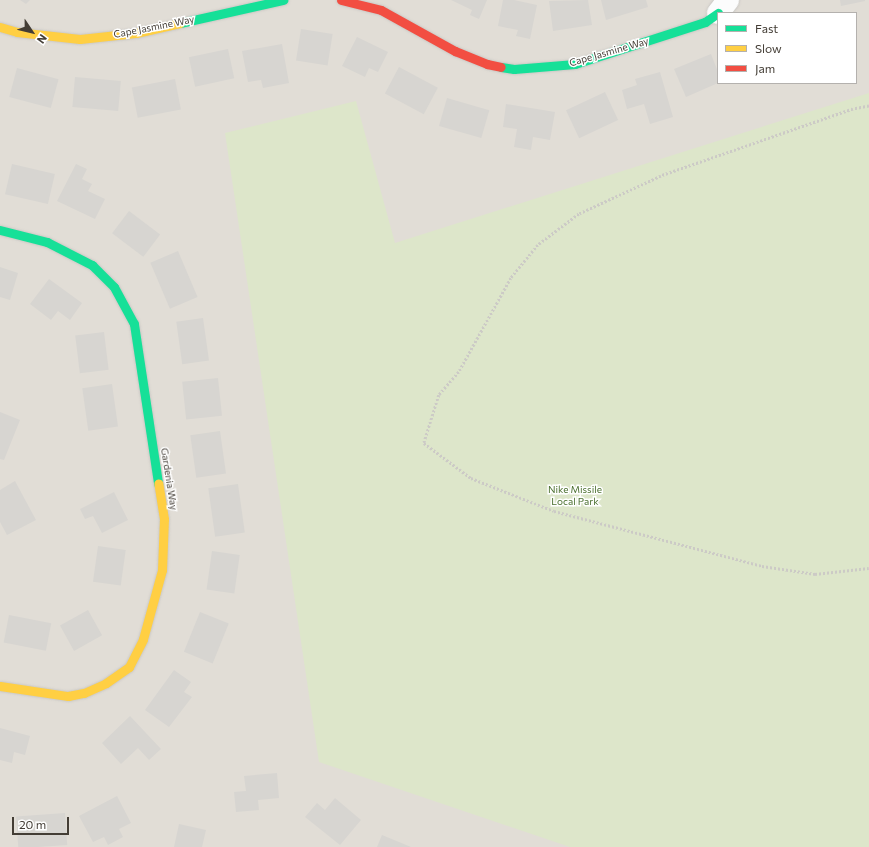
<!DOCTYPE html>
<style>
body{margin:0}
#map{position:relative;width:869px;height:847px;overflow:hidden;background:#eeece8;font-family:Commissioner,sans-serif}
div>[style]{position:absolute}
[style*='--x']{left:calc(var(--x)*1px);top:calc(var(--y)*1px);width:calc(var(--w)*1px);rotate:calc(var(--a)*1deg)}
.residential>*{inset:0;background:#e1ddd6}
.green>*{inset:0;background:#dde6ca}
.building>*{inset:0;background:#d7d5d1;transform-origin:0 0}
.path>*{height:2.5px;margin-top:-1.25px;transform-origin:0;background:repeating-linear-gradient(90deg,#cccac6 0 2px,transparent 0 4px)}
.roads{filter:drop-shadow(0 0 1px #cac8c4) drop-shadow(0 0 1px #cac8c4)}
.street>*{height:22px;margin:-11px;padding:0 11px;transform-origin:11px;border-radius:11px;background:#fcfcfc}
.fast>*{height:9px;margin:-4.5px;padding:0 4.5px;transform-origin:4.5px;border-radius:4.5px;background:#16e098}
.slow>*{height:9px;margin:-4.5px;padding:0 4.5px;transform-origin:4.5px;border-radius:4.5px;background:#ffcf43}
.jam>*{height:9px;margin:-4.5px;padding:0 4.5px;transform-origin:4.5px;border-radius:4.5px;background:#f24e42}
span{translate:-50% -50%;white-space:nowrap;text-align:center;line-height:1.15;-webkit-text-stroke:3px #fff;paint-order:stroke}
.street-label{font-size:10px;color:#433d35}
.park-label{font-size:10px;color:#4a6f2e}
.legend{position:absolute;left:717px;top:12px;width:140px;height:72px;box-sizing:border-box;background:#fff;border:1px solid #b4b1ae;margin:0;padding:5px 7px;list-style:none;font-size:12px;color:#433d35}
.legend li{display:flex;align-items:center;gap:8px;height:20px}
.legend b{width:20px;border:1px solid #b4b1ae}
.north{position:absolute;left:12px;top:12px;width:40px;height:40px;-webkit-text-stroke:3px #fff;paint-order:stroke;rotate:125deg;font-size:11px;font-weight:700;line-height:16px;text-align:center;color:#433d35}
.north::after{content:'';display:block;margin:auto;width:14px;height:18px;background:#433d35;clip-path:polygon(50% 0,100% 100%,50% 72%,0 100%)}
.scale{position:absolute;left:12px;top:817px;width:57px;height:18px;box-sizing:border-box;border:2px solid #433d35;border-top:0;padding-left:5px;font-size:12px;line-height:14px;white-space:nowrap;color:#433d35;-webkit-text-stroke:3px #fff;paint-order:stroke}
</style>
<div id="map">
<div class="residential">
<div style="clip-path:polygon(evenodd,0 0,869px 0,869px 847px,0 847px,0 0,718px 13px,856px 13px,856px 83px,718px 83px,718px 13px)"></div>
</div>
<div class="green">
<div style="clip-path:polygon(869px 93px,869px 847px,570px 847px,319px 762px,225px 133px,356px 101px,395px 243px)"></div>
</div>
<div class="building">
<div style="clip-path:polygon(20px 0,30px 0,26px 4px)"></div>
<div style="clip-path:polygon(451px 0,487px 0,479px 19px,470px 15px,472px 10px)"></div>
<div style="clip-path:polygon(503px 0,514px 0,537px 5px,530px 39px,516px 36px,518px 30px,498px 26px)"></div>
<div style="clip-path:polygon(588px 0,592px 25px,553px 31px,549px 1px)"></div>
<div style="clip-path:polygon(601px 0,646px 0,648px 7px,606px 20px)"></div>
<div style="clip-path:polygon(840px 0,865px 0,865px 1px,841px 6px)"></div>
<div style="left:301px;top:29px;width:32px;height:32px;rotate:9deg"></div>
<div style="clip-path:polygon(357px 37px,388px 52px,378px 72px,369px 68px,365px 77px,342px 66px)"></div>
<div style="clip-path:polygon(282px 44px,289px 83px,263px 88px,261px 80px,248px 82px,242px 51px)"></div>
<div style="left:228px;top:49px;width:30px;height:40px;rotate:78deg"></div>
<div style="clip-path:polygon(711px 54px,718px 72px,718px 83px,686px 97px,674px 69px)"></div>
<div style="left:399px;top:67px;width:44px;height:30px;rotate:28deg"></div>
<div style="left:17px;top:68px;width:43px;height:30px;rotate:15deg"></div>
<div style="clip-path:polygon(660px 72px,673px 117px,650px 124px,644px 104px,627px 109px,622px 90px,637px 85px,635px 79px)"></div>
<div style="left:75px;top:77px;width:46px;height:30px;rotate:5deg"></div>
<div style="left:175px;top:79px;width:31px;height:44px;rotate:79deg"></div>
<div style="left:605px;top:92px;width:31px;height:43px;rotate:65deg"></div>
<div style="left:447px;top:98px;width:44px;height:29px;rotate:16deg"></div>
<div style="clip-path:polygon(506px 104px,555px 112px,550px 140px,533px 137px,531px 150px,514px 147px,517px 129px,503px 127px)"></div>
<div style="left:12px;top:164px;width:44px;height:31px;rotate:13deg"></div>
<div style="clip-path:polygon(76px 164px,87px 169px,82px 179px,92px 184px,88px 191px,105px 199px,95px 219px,57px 201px)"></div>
<div style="left:129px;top:211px;width:39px;height:28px;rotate:37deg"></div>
<div style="left:178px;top:251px;width:50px;height:30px;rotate:67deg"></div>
<div style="clip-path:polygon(0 267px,18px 273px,10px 300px,0 297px)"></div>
<div style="clip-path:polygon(49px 279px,82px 303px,70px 320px,58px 311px,51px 320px,30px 304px)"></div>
<div style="left:203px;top:318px;width:43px;height:27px;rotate:82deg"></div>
<div style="left:104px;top:332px;width:38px;height:29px;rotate:83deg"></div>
<div style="left:218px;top:378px;width:38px;height:36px;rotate:84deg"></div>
<div style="left:112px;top:384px;width:43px;height:30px;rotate:82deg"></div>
<div style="clip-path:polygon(0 412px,20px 420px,4px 460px,0 459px)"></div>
<div style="left:220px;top:431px;width:43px;height:30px;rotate:82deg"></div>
<div style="clip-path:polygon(15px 481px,36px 520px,7px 535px,0 522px,0 490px)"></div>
<div style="left:238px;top:484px;width:49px;height:30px;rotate:82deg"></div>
<div style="clip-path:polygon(114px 492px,128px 520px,102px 533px,93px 516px,85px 519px,80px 509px)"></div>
<div style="left:98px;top:546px;width:28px;height:36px;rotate:8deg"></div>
<div style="left:212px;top:551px;width:28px;height:39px;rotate:8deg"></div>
<div style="left:88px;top:610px;width:29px;height:32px;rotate:61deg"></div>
<div style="left:200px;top:612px;width:31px;height:43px;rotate:22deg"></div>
<div style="left:9px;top:615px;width:43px;height:28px;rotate:11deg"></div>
<div style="clip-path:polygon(174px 670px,191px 682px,184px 692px,192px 697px,169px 727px,145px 710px)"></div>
<div style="clip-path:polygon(130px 716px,161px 749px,149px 760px,138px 748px,121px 764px,102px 743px)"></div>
<div style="clip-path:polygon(0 728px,30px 736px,25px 755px,14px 752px,12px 763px,0 760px)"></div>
<div style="clip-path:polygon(277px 773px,279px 798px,258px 800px,259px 810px,236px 812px,234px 792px,246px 791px,244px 776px)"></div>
<div style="clip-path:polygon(117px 796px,131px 823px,119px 829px,123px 837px,108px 845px,104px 837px,93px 842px,79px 816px)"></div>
<div style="clip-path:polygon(335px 798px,361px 820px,340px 845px,305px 817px,317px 803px,325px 810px)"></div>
<div style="left:65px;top:813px;width:32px;height:49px;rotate:86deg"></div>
<div style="clip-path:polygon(179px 824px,206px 830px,202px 847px,174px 847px)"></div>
<div style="clip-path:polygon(382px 835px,411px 847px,377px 847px)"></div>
</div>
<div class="path">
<div style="--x:869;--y:106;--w:16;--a:169"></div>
<div style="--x:853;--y:109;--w:203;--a:160.8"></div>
<div style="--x:661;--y:176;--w:90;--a:155.1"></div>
<div style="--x:579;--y:214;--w:51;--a:142.9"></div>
<div style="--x:538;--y:245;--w:43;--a:129.3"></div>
<div style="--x:511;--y:278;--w:107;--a:119"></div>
<div style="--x:459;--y:372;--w:30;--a:131"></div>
<div style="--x:439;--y:395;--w:50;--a:107.4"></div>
<div style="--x:424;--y:443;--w:59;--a:36.7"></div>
<div style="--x:471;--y:478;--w:89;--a:21.7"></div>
<div style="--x:554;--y:511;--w:215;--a:14.8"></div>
<div style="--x:762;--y:566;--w:54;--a:8.6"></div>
<div style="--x:815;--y:574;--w:54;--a:-6.3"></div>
</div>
<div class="roads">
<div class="street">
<div style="--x:718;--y:13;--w:16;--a:-52"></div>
</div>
<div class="fast">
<div style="--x:180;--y:23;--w:106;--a:-12.6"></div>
<div style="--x:501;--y:67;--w:13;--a:9"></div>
<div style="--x:514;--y:69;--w:61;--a:-4.7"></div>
<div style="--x:575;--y:64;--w:137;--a:-17.9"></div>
<div style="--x:705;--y:22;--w:16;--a:-35"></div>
<div style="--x:0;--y:230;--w:49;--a:14.3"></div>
<div style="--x:47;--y:242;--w:51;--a:27.1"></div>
<div style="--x:92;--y:265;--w:31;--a:45"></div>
<div style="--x:114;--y:287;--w:42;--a:61.6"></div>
<div style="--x:134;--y:324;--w:161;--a:81.4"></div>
</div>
<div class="slow">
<div style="--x:0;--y:27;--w:18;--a:16"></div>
<div style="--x:17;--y:32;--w:63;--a:6.3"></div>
<div style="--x:80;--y:39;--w:56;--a:-6.1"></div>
<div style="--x:136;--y:33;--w:45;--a:-12.8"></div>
<div style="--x:0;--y:686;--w:69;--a:8.4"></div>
<div style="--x:68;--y:696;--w:16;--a:-11"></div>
<div style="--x:84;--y:693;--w:24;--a:-24"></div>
<div style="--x:106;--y:683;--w:28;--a:-35"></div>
<div style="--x:129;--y:667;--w:31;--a:-63"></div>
<div style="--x:143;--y:639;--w:72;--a:-74.6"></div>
<div style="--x:162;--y:570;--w:51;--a:-87.8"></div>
<div style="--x:164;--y:519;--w:36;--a:-99"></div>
</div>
<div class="jam">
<div style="--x:341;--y:0;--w:41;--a:14"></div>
<div style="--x:381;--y:10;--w:85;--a:29"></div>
<div style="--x:455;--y:51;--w:35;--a:22"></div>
<div style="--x:487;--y:64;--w:14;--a:12"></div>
</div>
</div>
<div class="street-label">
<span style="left:154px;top:27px;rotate:-11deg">Cape Jasmine Way</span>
<span style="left:609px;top:52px;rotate:-16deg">Cape Jasmine Way</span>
<span style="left:169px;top:479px;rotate:81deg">Gardenia Way</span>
</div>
<div class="park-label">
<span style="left:575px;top:495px">Nike Missile<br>Local Park</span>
</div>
<ul class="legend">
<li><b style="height:5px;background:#16e098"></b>Fast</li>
<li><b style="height:5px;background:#ffcf43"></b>Slow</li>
<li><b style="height:5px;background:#f24e42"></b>Jam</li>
</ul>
<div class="north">N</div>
<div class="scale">20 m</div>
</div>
